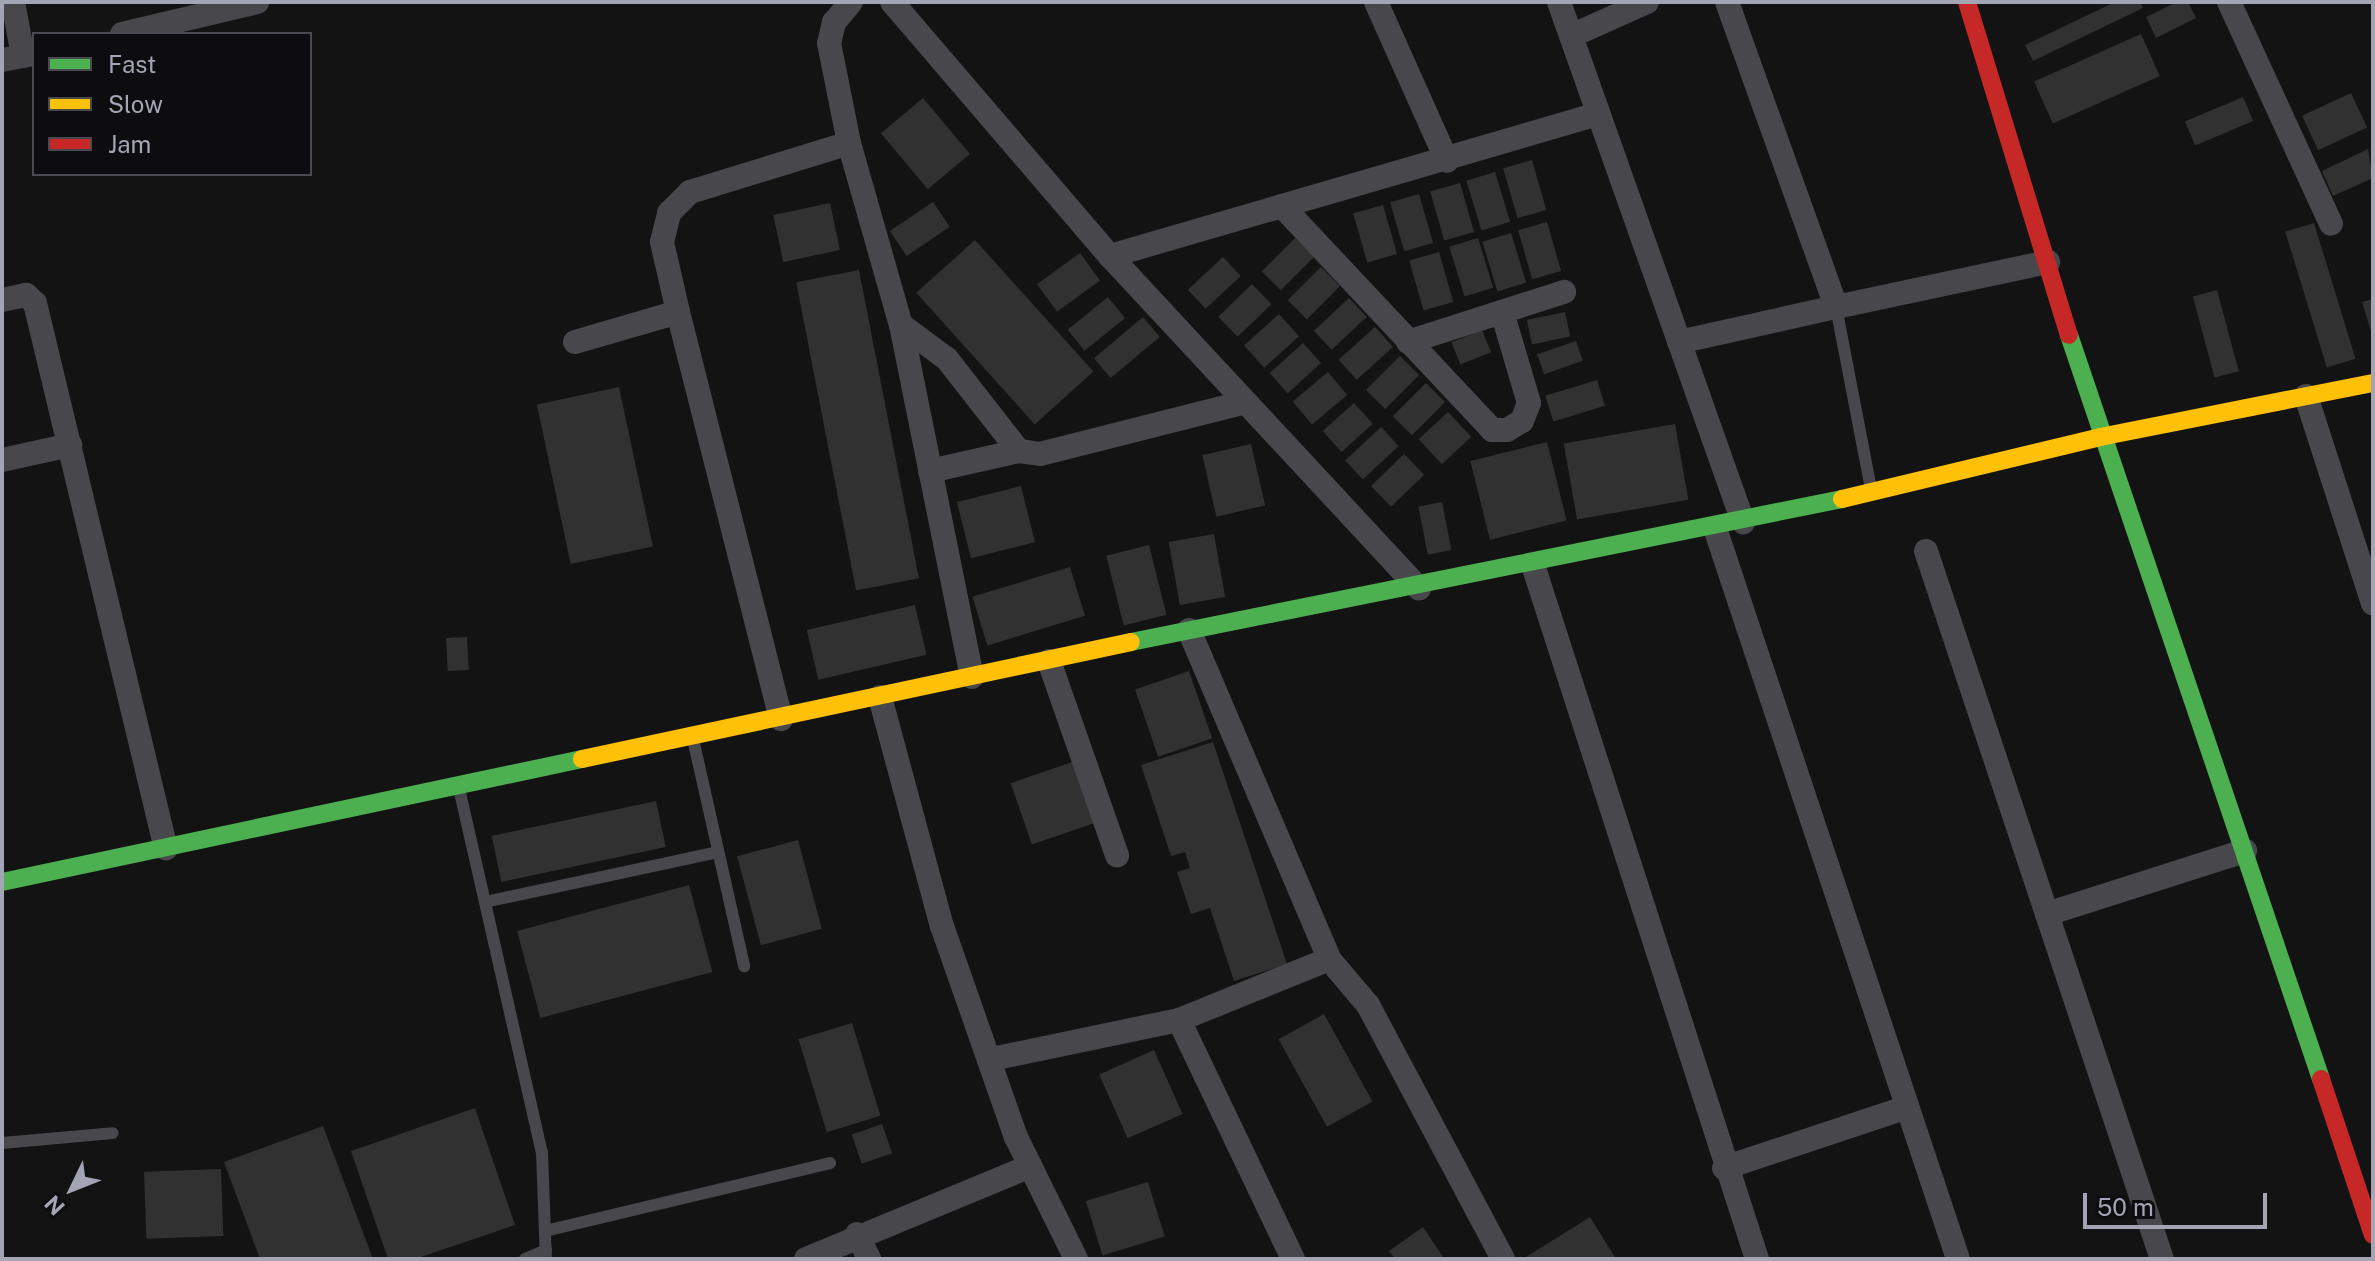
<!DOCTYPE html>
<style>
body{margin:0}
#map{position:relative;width:2375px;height:1261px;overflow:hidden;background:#131313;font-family:"Public Sans",sans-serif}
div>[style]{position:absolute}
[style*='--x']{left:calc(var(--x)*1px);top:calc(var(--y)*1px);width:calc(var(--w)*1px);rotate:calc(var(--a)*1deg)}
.building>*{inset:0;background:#313132;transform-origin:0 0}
.lane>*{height:12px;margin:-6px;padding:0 6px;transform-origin:6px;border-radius:6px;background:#47474c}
.street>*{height:24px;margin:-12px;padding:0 12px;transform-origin:12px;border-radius:12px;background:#47474c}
.fast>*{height:18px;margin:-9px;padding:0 9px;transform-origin:9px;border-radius:9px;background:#4caf50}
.slow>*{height:18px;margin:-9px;padding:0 9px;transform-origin:9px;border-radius:9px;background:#ffc107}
.jam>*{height:18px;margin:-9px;padding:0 9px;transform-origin:9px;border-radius:9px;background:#c62828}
span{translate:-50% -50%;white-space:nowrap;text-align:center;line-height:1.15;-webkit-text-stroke:6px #0d0d0f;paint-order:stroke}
.frame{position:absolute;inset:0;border:4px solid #a3a5b5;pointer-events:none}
.legend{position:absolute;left:32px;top:32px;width:280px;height:144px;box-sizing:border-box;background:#0d0d0f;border:2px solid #494a51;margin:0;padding:10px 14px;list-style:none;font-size:24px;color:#a3a5b5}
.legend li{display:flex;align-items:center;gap:16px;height:40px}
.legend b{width:40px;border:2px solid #494a51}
.north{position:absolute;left:32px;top:1149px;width:80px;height:80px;-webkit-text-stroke:6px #0d0d0f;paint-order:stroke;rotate:227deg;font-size:22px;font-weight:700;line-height:32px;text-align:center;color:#a3a5b5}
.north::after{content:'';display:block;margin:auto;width:28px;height:36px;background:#a3a5b5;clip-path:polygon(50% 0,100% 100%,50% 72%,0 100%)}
.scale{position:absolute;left:2083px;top:1193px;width:184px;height:36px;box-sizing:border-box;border:4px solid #a3a5b5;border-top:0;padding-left:10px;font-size:24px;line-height:28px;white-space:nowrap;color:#a3a5b5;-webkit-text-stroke:6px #0d0d0f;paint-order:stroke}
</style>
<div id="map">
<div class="building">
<div style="clip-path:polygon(2115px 2px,2140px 2px,2143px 8px,2033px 61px,2025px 45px)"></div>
<div style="clip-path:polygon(2177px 2px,2188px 2px,2196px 18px,2156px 38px,2146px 17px)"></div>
<div style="left:2141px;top:34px;width:46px;height:117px;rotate:66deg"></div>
<div style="left:2351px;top:93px;width:38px;height:54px;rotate:65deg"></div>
<div style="left:2243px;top:97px;width:26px;height:63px;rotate:67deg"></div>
<div style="left:923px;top:98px;width:73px;height:55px;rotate:50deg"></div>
<div style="clip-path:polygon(2368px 149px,2373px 178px,2333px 196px,2322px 171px)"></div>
<div style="left:1532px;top:160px;width:52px;height:30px;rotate:74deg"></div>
<div style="left:1495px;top:172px;width:52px;height:30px;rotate:73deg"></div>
<div style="left:1460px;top:183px;width:51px;height:31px;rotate:74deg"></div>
<div style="left:1419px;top:194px;width:51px;height:30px;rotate:74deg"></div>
<div style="left:933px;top:202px;width:30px;height:52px;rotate:56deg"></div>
<div style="left:830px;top:203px;width:48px;height:58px;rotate:78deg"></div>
<div style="left:1383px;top:205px;width:51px;height:31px;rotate:74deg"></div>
<div style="left:1547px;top:222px;width:51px;height:30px;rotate:74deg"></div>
<div style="left:2314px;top:223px;width:142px;height:30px;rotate:73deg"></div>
<div style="left:1511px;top:233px;width:52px;height:30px;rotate:73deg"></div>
<div style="left:1295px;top:238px;width:27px;height:47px;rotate:45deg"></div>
<div style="left:1478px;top:238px;width:52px;height:30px;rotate:73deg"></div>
<div style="left:975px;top:240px;width:177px;height:79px;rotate:48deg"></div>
<div style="left:1439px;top:252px;width:52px;height:31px;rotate:74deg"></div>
<div style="left:1080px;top:253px;width:34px;height:53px;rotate:54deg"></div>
<div style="left:1223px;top:257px;width:26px;height:48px;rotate:47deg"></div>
<div style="left:1321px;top:267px;width:27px;height:47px;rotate:45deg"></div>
<div style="left:859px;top:270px;width:314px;height:64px;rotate:79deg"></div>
<div style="left:1252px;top:284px;width:28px;height:47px;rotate:46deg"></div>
<div style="left:2217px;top:290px;width:84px;height:25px;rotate:75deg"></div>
<div style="left:1108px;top:297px;width:27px;height:52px;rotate:51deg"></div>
<div style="left:1349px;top:298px;width:26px;height:48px;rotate:47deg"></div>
<div style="clip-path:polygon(2373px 299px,2373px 335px,2372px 335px,2362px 302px)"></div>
<div style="left:1565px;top:312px;width:25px;height:39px;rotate:78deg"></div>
<div style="left:1279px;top:314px;width:30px;height:47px;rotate:48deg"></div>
<div style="left:1143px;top:317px;width:26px;height:64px;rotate:50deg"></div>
<div style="left:1375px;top:327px;width:27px;height:49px;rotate:48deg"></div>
<div style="left:1482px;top:330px;width:24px;height:33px;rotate:68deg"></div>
<div style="left:1576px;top:341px;width:21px;height:41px;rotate:71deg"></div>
<div style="left:1303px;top:343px;width:27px;height:45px;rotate:48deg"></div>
<div style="left:1400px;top:356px;width:27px;height:48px;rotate:45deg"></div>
<div style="left:1328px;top:372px;width:30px;height:46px;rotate:50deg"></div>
<div style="left:1597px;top:380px;width:27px;height:54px;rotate:73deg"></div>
<div style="left:1426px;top:383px;width:27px;height:47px;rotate:45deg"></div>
<div style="left:619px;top:387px;width:163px;height:84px;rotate:78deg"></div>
<div style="left:1354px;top:403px;width:28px;height:42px;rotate:48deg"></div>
<div style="left:1448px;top:412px;width:34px;height:40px;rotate:47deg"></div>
<div style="left:1675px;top:424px;width:77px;height:113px;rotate:80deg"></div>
<div style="left:1381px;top:427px;width:26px;height:49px;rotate:47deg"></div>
<div style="left:1547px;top:442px;width:81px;height:79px;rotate:76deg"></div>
<div style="left:1251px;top:444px;width:63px;height:50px;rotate:77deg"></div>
<div style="left:1404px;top:454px;width:29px;height:46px;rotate:46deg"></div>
<div style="left:1021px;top:486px;width:58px;height:66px;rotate:76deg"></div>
<div style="left:1442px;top:502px;width:49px;height:24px;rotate:79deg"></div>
<div style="left:1214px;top:534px;width:64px;height:46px;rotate:80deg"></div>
<div style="left:1149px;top:545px;width:72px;height:44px;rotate:76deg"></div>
<div style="left:1070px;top:567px;width:51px;height:102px;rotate:73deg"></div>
<div style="left:915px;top:605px;width:51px;height:111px;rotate:77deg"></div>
<div style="left:467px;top:637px;width:33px;height:21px;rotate:87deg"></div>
<div style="left:1189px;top:671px;width:71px;height:57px;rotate:71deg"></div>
<div style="clip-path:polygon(1213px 742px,1287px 964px,1234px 981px,1210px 908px,1191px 914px,1177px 872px,1190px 868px,1185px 852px,1171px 856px,1141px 765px)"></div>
<div style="left:1075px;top:761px;width:65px;height:68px;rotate:71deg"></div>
<div style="left:656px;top:801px;width:47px;height:168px;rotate:78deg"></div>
<div style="left:798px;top:840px;width:92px;height:63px;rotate:75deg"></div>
<div style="left:689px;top:885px;width:90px;height:178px;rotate:75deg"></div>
<div style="left:1324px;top:1014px;width:100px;height:52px;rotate:61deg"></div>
<div style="left:852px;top:1023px;width:97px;height:56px;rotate:73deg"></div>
<div style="left:1154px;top:1050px;width:70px;height:60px;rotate:66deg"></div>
<div style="clip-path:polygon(475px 1108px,515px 1225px,415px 1259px,388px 1259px,351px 1151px)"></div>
<div style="left:882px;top:1124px;width:31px;height:32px;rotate:71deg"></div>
<div style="clip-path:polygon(323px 1126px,373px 1259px,260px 1259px,224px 1162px)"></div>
<div style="left:221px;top:1169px;width:67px;height:77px;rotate:88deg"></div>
<div style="left:1148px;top:1182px;width:57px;height:65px;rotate:73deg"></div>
<div style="clip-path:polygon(1590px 1217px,1616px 1259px,1523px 1259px)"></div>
<div style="clip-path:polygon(1423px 1227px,1443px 1257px,1395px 1259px,1389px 1251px)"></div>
</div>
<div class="lane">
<div style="--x:1836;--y:307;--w:184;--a:79.1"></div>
<div style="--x:693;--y:739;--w:233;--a:77.3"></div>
<div style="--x:459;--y:788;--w:373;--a:77.2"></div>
<div style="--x:542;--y:1152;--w:107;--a:87.9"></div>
<div style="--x:485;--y:902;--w:238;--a:-12.1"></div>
<div style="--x:2;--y:1143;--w:111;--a:-5.1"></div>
<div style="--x:545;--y:1231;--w:293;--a:-13.4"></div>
<div style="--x:525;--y:1259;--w:23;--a:-23"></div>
</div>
<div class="street">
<div style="--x:13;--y:2;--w:55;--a:79.5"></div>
<div style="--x:851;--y:2;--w:26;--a:130"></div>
<div style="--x:834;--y:22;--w:22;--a:103"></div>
<div style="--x:829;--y:43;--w:102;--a:78.7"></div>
<div style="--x:849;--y:143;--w:189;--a:74.1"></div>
<div style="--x:901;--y:325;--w:359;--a:78.6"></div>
<div style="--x:892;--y:2;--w:335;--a:49.4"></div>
<div style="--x:1110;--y:256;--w:454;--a:47.1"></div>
<div style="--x:1376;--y:2;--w:174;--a:65.9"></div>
<div style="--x:1559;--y:2;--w:552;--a:70.51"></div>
<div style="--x:1727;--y:2;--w:324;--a:70.3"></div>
<div style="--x:1836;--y:307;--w:217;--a:-12"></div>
<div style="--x:2229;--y:2;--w:244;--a:65.3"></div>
<div style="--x:122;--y:34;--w:139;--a:-13.3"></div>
<div style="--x:1571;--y:36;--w:83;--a:-24.1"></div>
<div style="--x:2;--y:60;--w:33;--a:-11"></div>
<div style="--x:1282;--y:206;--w:307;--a:46.8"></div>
<div style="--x:1492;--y:430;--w:15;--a:0"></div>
<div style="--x:1507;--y:430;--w:17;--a:-31"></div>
<div style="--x:1522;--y:421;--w:19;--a:-69"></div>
<div style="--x:1529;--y:403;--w:95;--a:-106.5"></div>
<div style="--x:1110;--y:256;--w:508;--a:-16.22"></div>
<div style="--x:2;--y:300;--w:25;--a:-12"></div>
<div style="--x:26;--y:295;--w:12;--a:42"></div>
<div style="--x:35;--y:303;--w:561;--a:76.51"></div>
<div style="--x:678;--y:312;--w:72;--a:-102.9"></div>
<div style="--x:662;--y:242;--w:30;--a:-76"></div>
<div style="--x:669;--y:213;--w:30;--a:-45"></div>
<div style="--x:690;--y:192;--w:166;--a:-17.1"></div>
<div style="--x:901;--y:325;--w:57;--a:36.5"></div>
<div style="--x:947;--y:359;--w:117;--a:52"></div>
<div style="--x:1019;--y:451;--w:21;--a:8"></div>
<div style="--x:1040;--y:454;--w:212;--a:-14.2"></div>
<div style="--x:575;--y:342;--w:107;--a:-16.2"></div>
<div style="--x:678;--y:312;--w:420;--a:75.8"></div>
<div style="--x:1408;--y:342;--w:164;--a:-17.8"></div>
<div style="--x:1679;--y:342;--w:161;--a:-12.6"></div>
<div style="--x:2306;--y:396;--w:218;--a:72.1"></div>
<div style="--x:2;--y:460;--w:70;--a:-12.4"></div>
<div style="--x:930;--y:471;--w:91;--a:-12.7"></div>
<div style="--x:1715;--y:528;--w:770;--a:71.61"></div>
<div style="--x:1926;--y:551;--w:746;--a:71.57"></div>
<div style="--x:1533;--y:565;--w:729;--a:72.11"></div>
<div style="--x:1189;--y:630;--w:358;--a:66.9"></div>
<div style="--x:1329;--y:959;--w:60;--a:49.7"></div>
<div style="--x:1368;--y:1005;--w:288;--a:62"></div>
<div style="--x:1049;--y:661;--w:206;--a:70.7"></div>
<div style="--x:880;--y:697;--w:237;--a:74.9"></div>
<div style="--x:942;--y:926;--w:224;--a:70.7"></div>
<div style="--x:1016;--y:1137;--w:136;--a:63.8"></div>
<div style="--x:2047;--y:914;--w:208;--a:-17.7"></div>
<div style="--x:1179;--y:1020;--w:265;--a:64.5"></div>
<div style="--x:992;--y:1059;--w:191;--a:-11.8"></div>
<div style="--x:1179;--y:1020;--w:162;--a:-22.1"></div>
<div style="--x:1724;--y:1168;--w:193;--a:-18.4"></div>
<div style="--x:857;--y:1234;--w:28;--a:64"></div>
<div style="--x:806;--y:1259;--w:243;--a:-22.5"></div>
</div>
<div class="fast">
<div style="--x:2069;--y:335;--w:786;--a:71.29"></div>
<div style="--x:1131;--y:642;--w:725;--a:-11.37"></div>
<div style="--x:2;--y:882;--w:593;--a:-11.97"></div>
</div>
<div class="slow">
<div style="--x:1842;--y:499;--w:265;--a:-13.5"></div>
<div style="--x:2100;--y:437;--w:278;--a:-11.2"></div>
<div style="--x:582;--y:759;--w:561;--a:-12.03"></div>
</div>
<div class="jam">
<div style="--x:1967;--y:2;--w:348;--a:73"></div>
<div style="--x:2321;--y:1079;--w:164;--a:71.6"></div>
</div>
<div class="frame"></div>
<ul class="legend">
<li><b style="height:10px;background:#4caf50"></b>Fast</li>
<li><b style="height:10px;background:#ffc107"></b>Slow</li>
<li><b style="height:10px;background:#c62828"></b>Jam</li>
</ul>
<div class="north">N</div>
<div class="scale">50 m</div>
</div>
